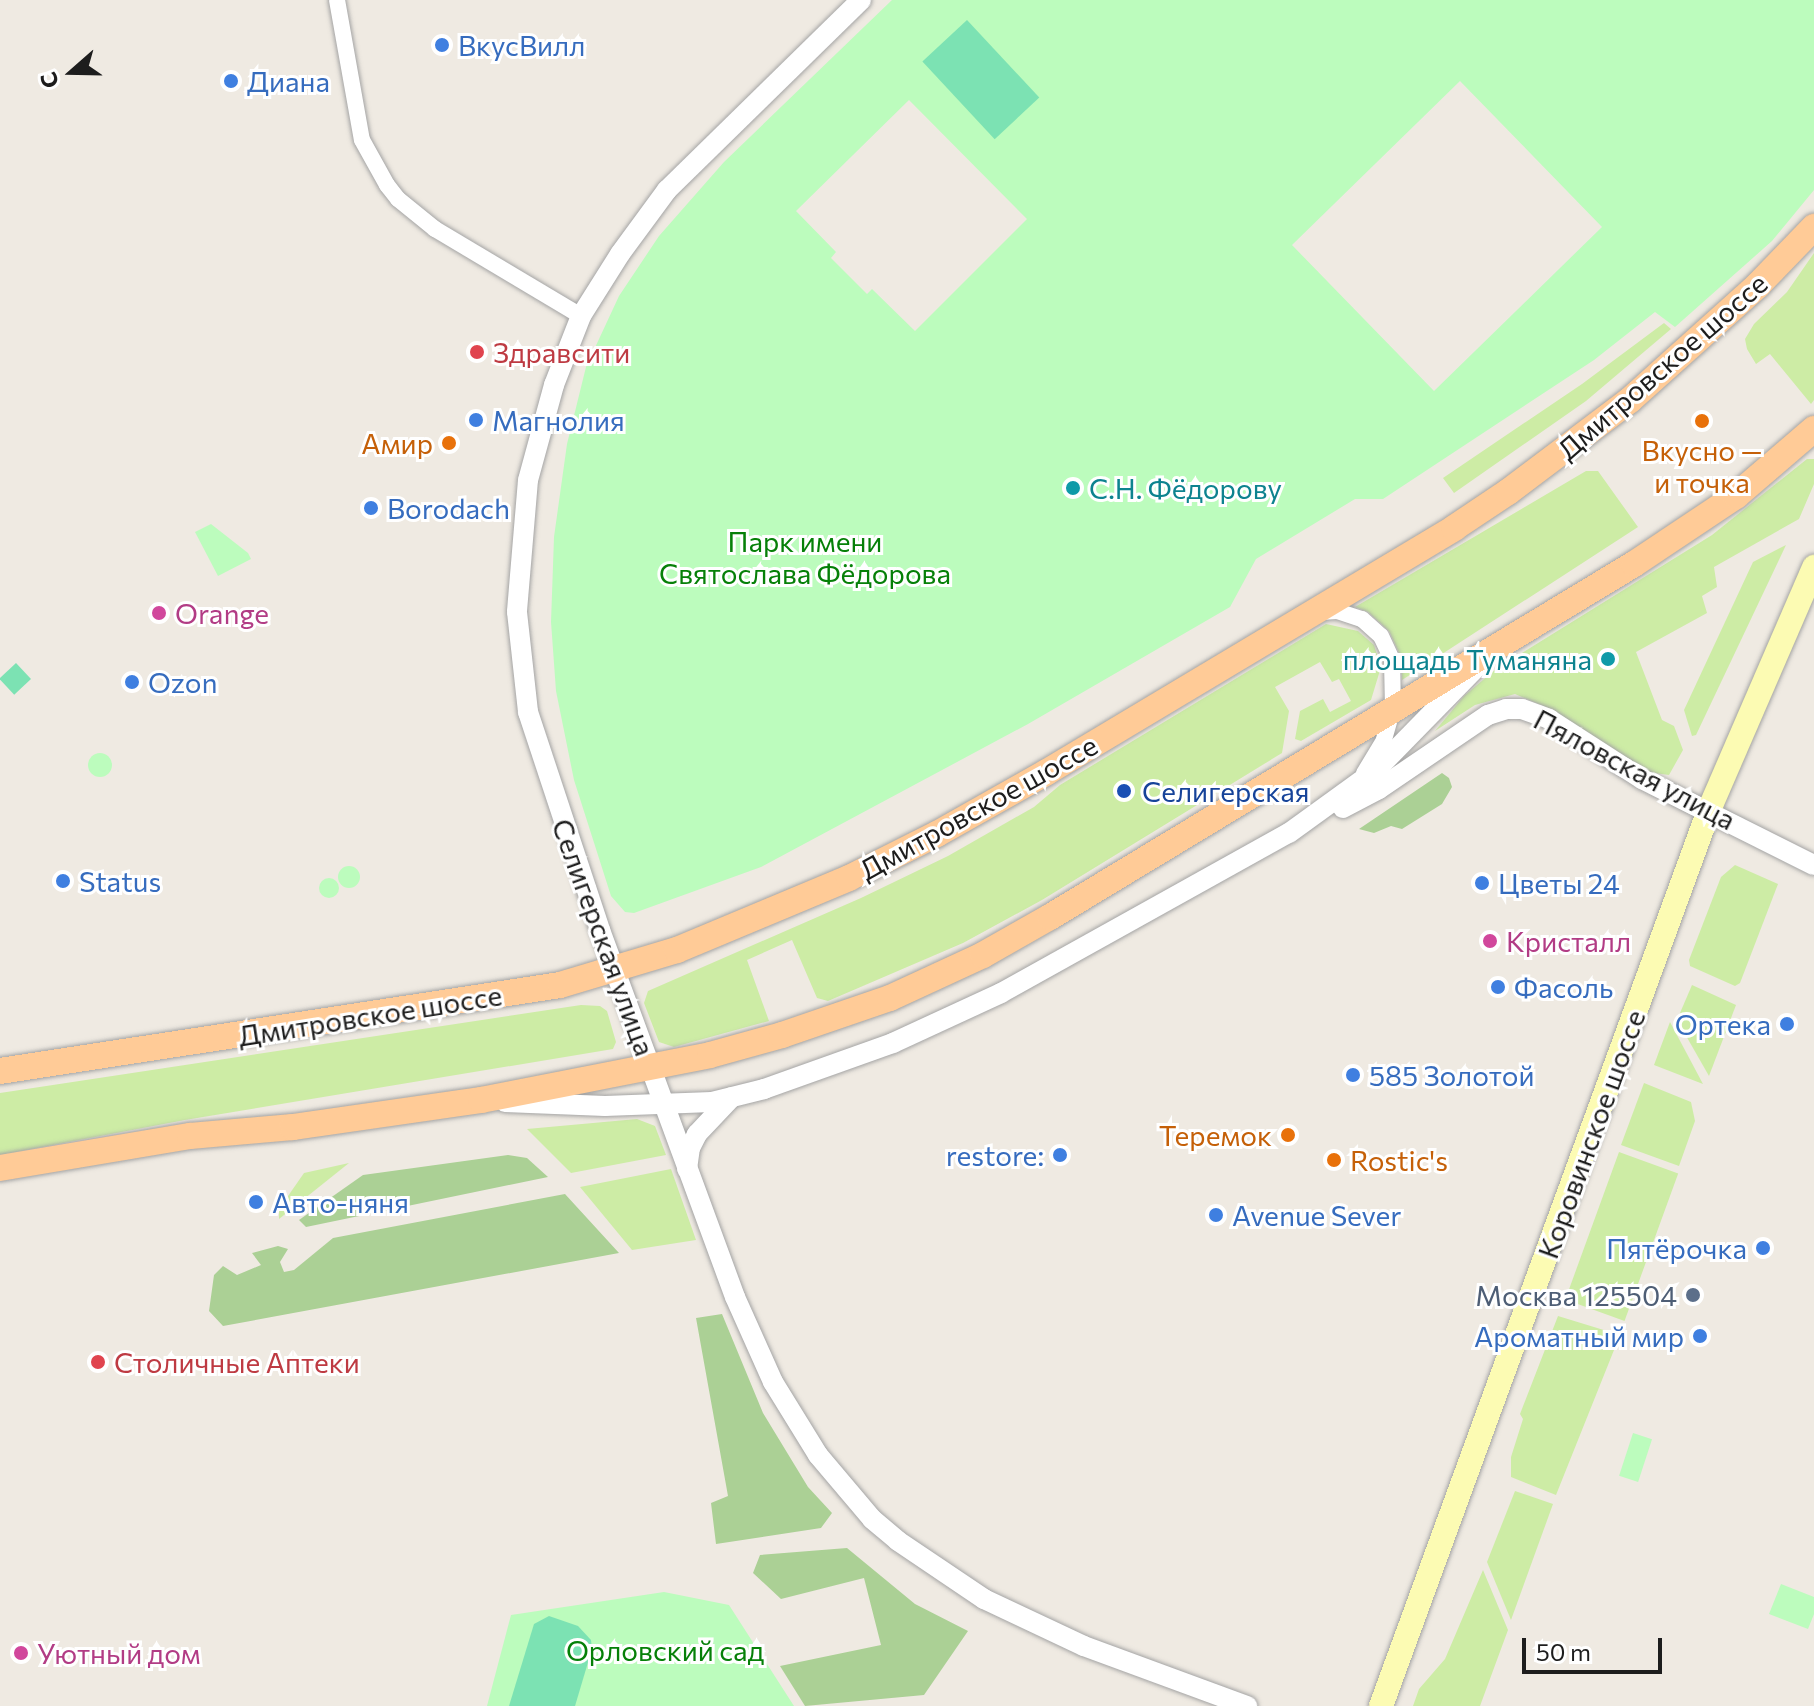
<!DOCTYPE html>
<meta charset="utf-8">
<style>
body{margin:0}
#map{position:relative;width:1814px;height:1706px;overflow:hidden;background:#efeae2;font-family:Commissioner,sans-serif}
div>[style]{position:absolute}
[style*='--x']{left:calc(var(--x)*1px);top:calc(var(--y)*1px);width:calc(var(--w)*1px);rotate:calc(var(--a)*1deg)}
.grass>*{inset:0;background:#cdeca5;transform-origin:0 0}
.forest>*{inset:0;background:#abd095}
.park>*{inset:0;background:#bcfcbd;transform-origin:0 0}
.round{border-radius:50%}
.pitch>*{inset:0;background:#7ce2b3;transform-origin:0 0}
.roads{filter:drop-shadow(0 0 2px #a4a4a4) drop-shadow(0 0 2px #a4a4a4)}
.minor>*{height:16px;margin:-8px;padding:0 8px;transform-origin:8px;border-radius:8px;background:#fff}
.tertiary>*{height:20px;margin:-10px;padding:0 10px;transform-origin:10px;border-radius:10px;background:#fff}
.secondary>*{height:24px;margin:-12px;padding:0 12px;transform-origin:12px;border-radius:12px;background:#fcfbb3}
.primary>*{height:26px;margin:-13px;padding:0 13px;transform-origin:13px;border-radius:13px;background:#ffcb97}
.dots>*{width:22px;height:22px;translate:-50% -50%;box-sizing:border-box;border:4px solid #fff;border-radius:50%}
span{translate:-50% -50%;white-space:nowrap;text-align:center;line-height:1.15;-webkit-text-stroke:6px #fff;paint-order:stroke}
.shop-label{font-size:28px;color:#366cbe}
.left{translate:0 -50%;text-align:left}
.right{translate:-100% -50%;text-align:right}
.health-label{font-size:28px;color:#be3a42}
.street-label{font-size:28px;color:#1d1d1d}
.food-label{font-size:28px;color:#c56008}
.culture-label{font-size:28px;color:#0d838f}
.park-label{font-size:28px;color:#068008}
.hotel-label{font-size:28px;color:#b23c85}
.transit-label{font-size:28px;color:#164399}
.service-label{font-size:28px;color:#4e5e75}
.north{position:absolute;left:32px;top:32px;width:80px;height:80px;-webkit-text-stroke:6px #fff;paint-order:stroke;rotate:250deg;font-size:22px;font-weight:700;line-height:32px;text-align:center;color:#1d1d1d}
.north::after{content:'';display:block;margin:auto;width:28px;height:36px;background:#1d1d1d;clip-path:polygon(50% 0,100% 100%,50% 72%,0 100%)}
.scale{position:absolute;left:1522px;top:1638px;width:140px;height:36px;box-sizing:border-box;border:4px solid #1d1d1d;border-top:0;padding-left:10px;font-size:24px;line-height:28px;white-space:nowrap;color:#1d1d1d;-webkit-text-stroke:6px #fff;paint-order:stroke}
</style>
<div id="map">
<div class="grass">
<div style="clip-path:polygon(1814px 253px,1814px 400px,1811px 404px,1770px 354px,1756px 364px,1747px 349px,1745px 339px,1754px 324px,1787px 292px)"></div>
<div style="clip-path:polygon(1664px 323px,1671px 329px,1586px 401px,1454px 493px,1443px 478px,1582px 384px)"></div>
<div style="clip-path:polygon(1807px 459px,1814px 459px,1814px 484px,1799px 519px,1714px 567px,1717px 587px,1702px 596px,1707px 613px,1636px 652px,1662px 720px,1674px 726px,1683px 750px,1669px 775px,1647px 772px,1553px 710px,1515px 694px,1475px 705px,1435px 731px,1464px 696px,1496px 669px,1712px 535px)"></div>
<div style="clip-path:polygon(1586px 471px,1598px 471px,1638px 527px,1402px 680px,1401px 657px,1389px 631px,1368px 612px,1355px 607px)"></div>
<div style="clip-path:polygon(1786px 545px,1696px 735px,1692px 736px,1684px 710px,1753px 562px)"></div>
<div style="clip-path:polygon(1326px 624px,1358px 631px,1374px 645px,1381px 667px,1371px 700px,1301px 741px,1295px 739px,1300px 711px,1323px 699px,1330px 712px,1351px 701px,1339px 679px,1332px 682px,1320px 662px,1275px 687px,1289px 711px,1282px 753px,1042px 900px,963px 943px,828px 1001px,817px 998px,792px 940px,747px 960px,769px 1021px,674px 1047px,659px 1042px,644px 1003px,648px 991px,861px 898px,948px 856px,1034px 807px,1060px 785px)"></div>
<div style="clip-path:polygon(1735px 865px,1778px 884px,1740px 983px,1735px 986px,1690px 966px,1689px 960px,1721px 877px)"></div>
<div style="clip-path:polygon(1692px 985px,1736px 1005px,1709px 1076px,1677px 1020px)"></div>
<div style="clip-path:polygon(581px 1005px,600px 1006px,607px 1011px,616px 1042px,613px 1049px,185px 1120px,0 1155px,0 1093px)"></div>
<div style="clip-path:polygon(1670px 1022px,1703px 1084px,1654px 1065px)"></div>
<div style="clip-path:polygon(1644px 1083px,1691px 1102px,1695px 1121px,1679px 1166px,1621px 1145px)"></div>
<div style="clip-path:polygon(637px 1119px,655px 1126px,666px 1155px,571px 1173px,527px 1129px)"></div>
<div style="left:1619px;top:1152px;width:63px;height:157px;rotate:20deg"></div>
<div style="clip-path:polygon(349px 1163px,279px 1219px,279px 1209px,304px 1173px)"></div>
<div style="clip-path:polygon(671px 1169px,696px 1240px,632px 1250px,580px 1187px)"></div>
<div style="clip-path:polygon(1558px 1316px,1620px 1335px,1556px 1495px,1511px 1477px,1511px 1457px,1523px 1419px,1520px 1414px)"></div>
<div style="clip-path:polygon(1515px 1491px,1553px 1504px,1511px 1620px,1487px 1562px)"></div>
<div style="clip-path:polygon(1483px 1570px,1508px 1630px,1480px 1706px,1413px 1706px,1419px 1689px,1445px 1659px)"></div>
</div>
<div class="forest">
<div style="clip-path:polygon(1442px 773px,1449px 778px,1452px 787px,1442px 804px,1402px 829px,1391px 826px,1374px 833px,1359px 829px)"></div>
<div style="clip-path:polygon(508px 1155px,527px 1158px,548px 1177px,306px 1227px,299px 1220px,363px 1175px)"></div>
<div style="clip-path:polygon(565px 1194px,619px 1253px,223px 1326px,209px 1311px,214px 1275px,223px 1266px,237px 1275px,261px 1265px,252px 1253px,278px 1246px,288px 1249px,280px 1262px,284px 1272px,294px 1270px,333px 1238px)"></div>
<div style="clip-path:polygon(722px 1314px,763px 1413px,808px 1487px,832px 1513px,821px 1528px,716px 1544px,711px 1503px,728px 1496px,696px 1318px)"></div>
<div style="clip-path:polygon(847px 1548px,915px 1604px,968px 1631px,924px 1695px,805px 1706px,780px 1666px,881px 1645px,864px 1578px,781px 1599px,753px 1573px,760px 1555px)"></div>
</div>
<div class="park">
<div style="clip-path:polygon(evenodd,892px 0,1814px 0,1814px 190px,1772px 241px,1675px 327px,1655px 312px,1594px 360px,1383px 499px,1355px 499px,1256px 559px,1230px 607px,1028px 724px,761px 867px,634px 913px,625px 912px,611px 896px,574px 780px,556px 691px,551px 622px,554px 537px,567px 444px,586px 367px,619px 296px,659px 236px,724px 162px,892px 0,1460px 81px,1602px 227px,1434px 391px,1292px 245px,1460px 81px,892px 0,909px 100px,1027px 219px,915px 331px,872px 289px,867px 294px,831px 258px,836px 252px,796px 211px,909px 100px)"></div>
<div style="clip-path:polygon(211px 524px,248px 553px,251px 559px,218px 576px,195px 532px)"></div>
<div class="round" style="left:88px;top:753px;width:24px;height:24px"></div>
<div class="round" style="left:338px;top:866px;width:22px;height:22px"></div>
<div class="round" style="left:319px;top:878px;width:20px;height:20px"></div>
<div style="left:1633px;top:1433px;width:20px;height:45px;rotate:18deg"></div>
<div style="clip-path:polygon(1781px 1584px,1814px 1597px,1814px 1614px,1808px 1629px,1769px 1614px)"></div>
<div style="clip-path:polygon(664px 1592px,729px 1605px,794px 1706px,487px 1706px,511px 1615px)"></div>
</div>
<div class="pitch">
<div style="left:967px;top:20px;width:106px;height:61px;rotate:47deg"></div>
<div style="left:16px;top:663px;width:22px;height:23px;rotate:47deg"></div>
<div style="clip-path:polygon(549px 1616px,578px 1626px,591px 1640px,592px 1649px,575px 1706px,509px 1706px,534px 1624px)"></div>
</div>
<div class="roads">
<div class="minor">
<div style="--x:337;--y:0;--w:142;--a:79.9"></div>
<div style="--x:362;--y:140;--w:51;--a:60.9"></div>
<div style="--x:387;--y:185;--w:18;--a:52"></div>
<div style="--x:398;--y:199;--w:48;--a:39"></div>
<div style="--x:435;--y:229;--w:170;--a:30.8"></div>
<div style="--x:1319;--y:612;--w:18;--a:-3"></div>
<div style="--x:1337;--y:611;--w:26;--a:18"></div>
<div style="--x:1362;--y:619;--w:25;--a:42"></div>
<div style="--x:1381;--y:636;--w:26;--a:65"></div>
<div style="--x:1392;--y:660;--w:48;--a:88.8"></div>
<div style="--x:1393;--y:708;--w:33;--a:106"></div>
<div style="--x:1384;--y:740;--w:39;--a:121"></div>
</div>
<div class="tertiary">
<div style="--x:861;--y:0;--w:272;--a:135.6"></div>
<div style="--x:667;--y:190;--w:79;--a:126.3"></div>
<div style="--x:620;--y:254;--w:73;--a:122.2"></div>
<div style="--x:581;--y:316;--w:74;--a:111.4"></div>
<div style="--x:554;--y:385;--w:98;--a:105.3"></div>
<div style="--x:528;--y:480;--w:132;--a:94.8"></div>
<div style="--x:517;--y:612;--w:101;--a:83.7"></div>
<div style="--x:528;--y:712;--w:230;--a:71.7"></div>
<div style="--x:600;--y:930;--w:391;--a:69.8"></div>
<div style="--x:735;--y:1297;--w:93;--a:65.9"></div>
<div style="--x:773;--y:1382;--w:86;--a:58.3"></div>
<div style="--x:818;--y:1455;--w:84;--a:49.8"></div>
<div style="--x:872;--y:1519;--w:34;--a:40"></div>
<div style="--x:898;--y:1541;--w:104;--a:34"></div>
<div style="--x:984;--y:1599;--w:110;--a:25.2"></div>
<div style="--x:1084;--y:1646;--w:174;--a:20.2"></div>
<div style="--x:1343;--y:808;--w:41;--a:-27.8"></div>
<div style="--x:1379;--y:789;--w:132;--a:-34.2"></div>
<div style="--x:1488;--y:715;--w:19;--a:-18"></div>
<div style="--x:1506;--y:709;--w:16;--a:0"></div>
<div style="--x:1522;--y:709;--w:29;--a:20"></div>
<div style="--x:1549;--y:719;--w:111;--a:32.8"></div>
<div style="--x:1642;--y:779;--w:192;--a:26.6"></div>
<div style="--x:505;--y:1102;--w:100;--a:2.3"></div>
<div style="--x:605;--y:1106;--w:107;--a:-2.1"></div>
<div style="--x:712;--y:1102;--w:54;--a:-14"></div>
<div style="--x:764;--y:1089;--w:137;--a:-19.6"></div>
<div style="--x:893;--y:1043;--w:119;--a:-24.8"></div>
<div style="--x:1001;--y:993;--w:329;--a:-29.1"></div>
<div style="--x:1289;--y:833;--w:107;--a:-35.9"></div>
<div style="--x:1376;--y:770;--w:146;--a:-45.6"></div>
<div style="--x:687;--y:1169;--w:21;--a:-82"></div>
<div style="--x:690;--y:1148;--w:16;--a:-63"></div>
<div style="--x:697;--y:1134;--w:51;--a:-46.6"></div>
</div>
<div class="secondary">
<div style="--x:1381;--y:1706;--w:954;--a:-69.89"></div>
<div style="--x:1709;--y:810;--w:265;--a:-66.6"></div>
</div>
<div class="primary">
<div style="--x:0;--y:1071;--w:567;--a:-8.73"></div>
<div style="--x:560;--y:985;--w:122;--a:-16.7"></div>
<div style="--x:677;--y:950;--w:186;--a:-22.7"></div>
<div style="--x:849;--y:878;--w:98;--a:-26.6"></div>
<div style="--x:937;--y:834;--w:126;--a:-29.4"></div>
<div style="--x:1047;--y:772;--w:475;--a:-30.9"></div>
<div style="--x:1454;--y:528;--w:65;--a:-33.7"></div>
<div style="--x:1508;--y:492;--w:153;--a:-37"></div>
<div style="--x:1630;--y:400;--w:172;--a:-41.9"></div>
<div style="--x:1758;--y:285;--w:81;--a:-46"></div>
<div style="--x:0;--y:1168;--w:193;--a:-9.6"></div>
<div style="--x:190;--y:1136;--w:103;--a:-5"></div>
<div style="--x:293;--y:1127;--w:190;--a:-8.2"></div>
<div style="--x:481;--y:1100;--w:233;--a:-11.1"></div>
<div style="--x:710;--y:1055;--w:75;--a:-15.5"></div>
<div style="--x:782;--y:1035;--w:114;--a:-18.9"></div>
<div style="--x:890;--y:998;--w:102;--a:-24.8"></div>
<div style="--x:983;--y:955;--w:77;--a:-29.6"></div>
<div style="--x:1050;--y:917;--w:682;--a:-31.15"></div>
<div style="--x:1634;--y:564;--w:123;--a:-33.7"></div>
<div style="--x:1736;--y:496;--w:103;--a:-40.7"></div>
</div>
</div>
<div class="dots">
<div style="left:442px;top:45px;background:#3f7fe0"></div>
<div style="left:231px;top:81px;background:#3f7fe0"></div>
<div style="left:477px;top:352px;background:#e0444e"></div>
<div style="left:476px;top:420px;background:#3f7fe0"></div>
<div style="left:1702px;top:421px;background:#e8710a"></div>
<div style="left:449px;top:443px;background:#e8710a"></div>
<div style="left:1073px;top:488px;background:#0f9aa8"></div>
<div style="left:371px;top:508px;background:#3f7fe0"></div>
<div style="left:159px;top:613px;background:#d1479c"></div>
<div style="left:1608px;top:659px;background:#0f9aa8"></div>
<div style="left:132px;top:682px;background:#3f7fe0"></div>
<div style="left:1124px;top:791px;background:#1a4fb4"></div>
<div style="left:63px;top:881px;background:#3f7fe0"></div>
<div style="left:1482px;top:883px;background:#3f7fe0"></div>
<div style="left:1490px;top:941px;background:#d1479c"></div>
<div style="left:1498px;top:987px;background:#3f7fe0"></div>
<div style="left:1787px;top:1024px;background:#3f7fe0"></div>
<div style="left:1353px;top:1075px;background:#3f7fe0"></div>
<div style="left:1288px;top:1135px;background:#e8710a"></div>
<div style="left:1060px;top:1155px;background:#3f7fe0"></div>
<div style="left:1334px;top:1160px;background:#e8710a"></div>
<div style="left:256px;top:1202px;background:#3f7fe0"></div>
<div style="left:1216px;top:1215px;background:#3f7fe0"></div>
<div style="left:1763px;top:1248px;background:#3f7fe0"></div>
<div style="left:1693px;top:1295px;background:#5c6f8a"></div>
<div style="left:1700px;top:1336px;background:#3f7fe0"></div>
<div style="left:98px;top:1362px;background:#e0444e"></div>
<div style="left:21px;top:1653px;background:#d1479c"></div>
</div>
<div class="shop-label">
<span class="left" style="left:458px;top:45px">ВкусВилл</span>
<span class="left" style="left:247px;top:81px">Диана</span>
<span class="left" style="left:492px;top:420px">Магнолия</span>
<span class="left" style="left:387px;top:508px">Borodach</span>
<span class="left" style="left:148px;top:682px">Ozon</span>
<span class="left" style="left:79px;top:881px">Status</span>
<span class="left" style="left:1498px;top:883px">Цветы 24</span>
<span class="left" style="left:1514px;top:987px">Фасоль</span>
<span class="right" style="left:1771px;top:1024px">Ортека</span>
<span class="left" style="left:1369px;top:1075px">585 Золотой</span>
<span class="right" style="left:1044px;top:1155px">restore:</span>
<span class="left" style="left:272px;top:1202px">Авто-няня</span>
<span class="left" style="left:1232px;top:1215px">Avenue Sever</span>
<span class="right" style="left:1747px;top:1248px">Пятёрочка</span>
<span class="right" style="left:1684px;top:1336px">Ароматный мир</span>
</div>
<div class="health-label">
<span class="left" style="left:493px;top:352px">Здравсити</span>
<span class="left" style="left:114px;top:1362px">Столичные Аптеки</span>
</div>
<div class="street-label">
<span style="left:1662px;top:366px;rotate:-41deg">Дмитровское шоссе</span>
<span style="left:1635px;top:769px;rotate:28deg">Пяловская улица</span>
<span style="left:978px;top:807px;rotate:-29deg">Дмитровское шоссе</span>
<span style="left:604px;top:937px;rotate:70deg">Селигерская улица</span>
<span style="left:370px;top:1015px;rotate:-9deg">Дмитровское шоссе</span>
<span style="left:1591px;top:1134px;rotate:-70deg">Коровинское шоссе</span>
</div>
<div class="food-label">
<span class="right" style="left:433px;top:443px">Амир</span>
<span style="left:1702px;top:466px">Вкусно —<br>и точка</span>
<span class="right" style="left:1272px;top:1135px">Теремок</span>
<span class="left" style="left:1350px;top:1160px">Rostic's</span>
</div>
<div class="culture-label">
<span class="left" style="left:1089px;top:488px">С.Н. Фёдорову</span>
<span class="right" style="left:1592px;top:659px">площадь Туманяна</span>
</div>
<div class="park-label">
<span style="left:805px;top:557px">Парк имени<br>Святослава Фёдорова</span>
<span style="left:665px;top:1650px">Орловский сад</span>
</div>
<div class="hotel-label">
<span class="left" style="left:175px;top:613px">Orange</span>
<span class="left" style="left:1506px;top:941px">Кристалл</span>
<span class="left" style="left:37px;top:1653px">Уютный дом</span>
</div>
<div class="transit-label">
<span class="left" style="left:1142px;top:791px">Селигерская</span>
</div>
<div class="service-label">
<span class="right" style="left:1677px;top:1295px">Москва 125504</span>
</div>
<div class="north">С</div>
<div class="scale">50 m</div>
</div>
